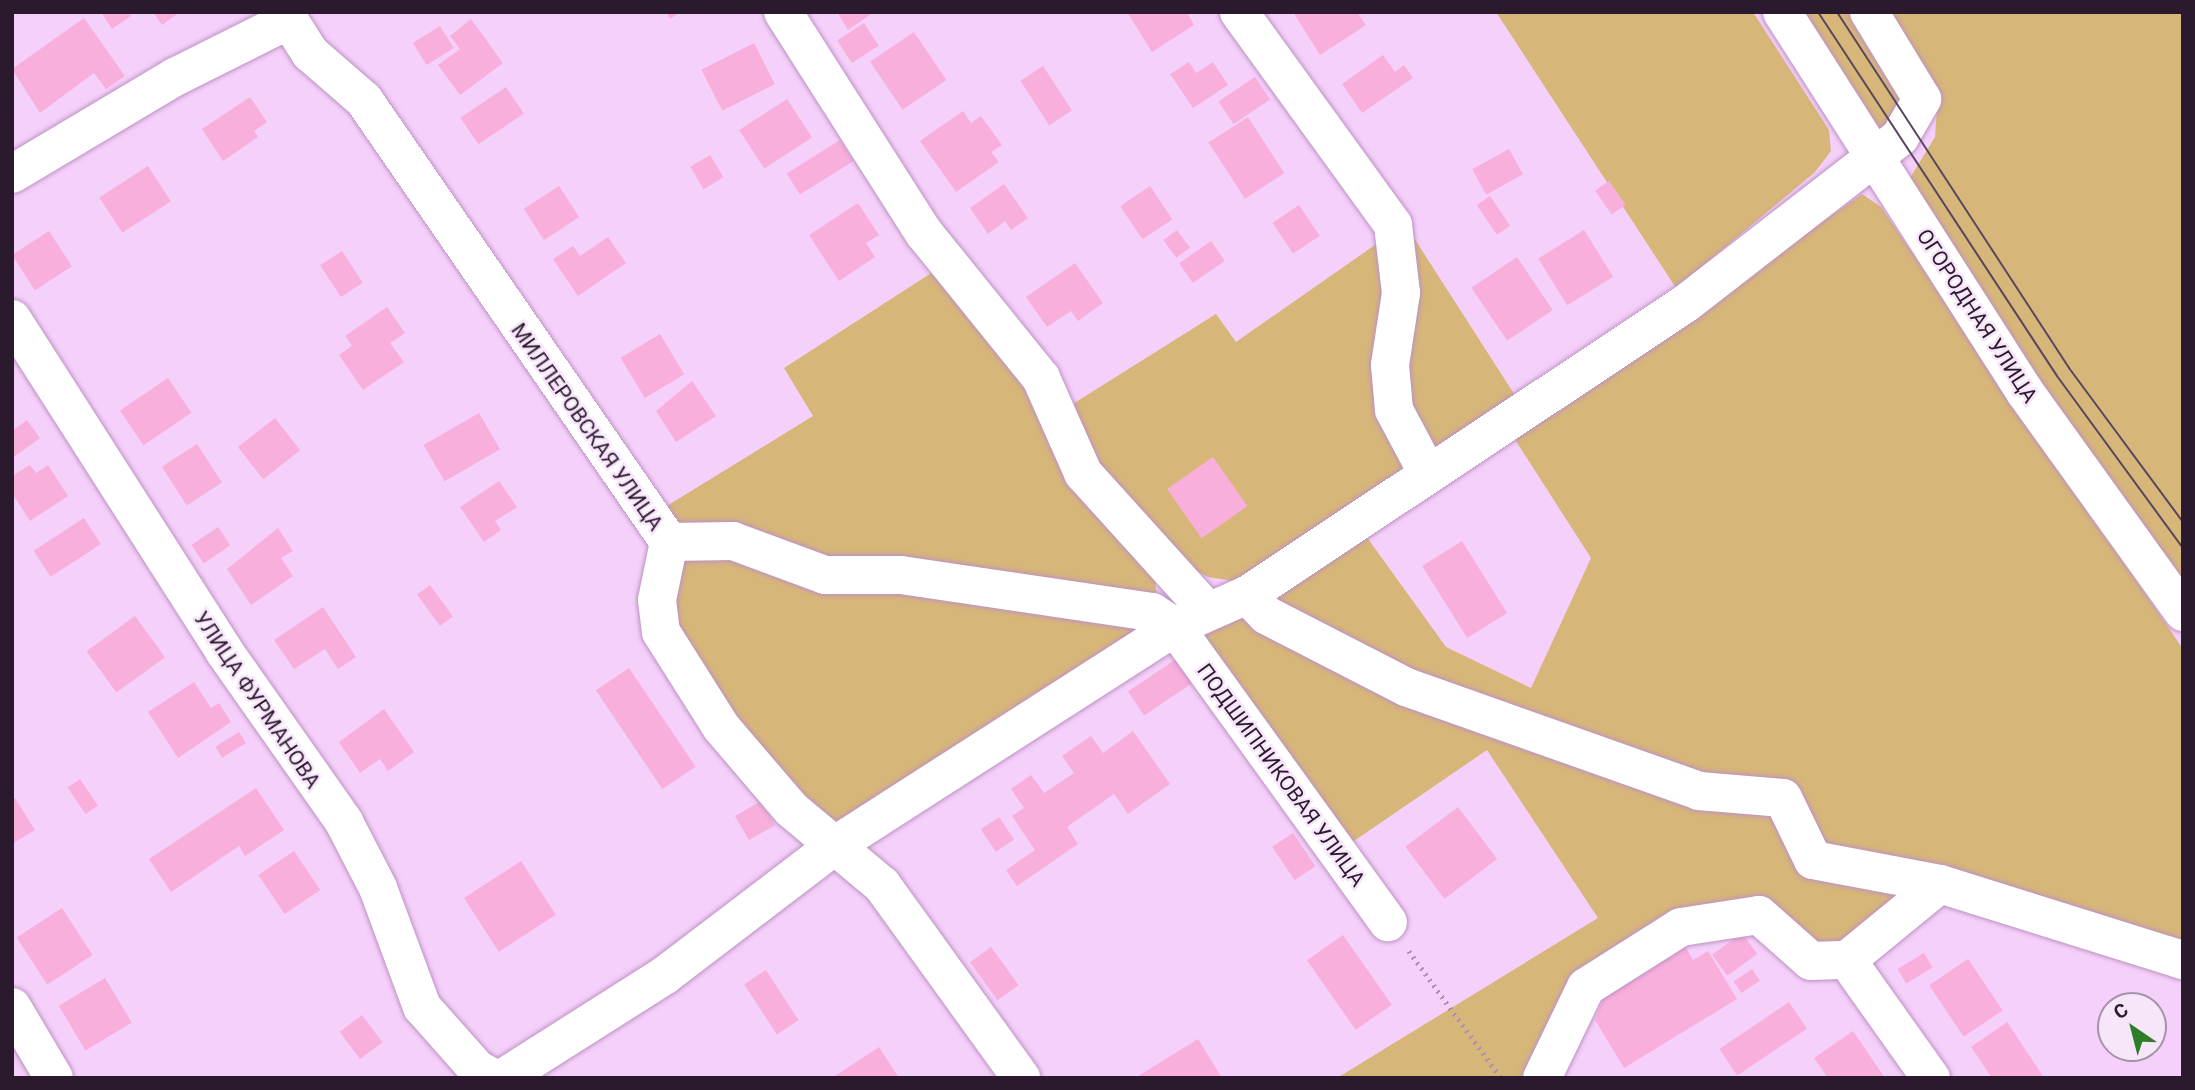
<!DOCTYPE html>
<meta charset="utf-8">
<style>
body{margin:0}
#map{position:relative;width:2195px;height:1090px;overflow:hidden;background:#f5d0fa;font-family:Roboto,sans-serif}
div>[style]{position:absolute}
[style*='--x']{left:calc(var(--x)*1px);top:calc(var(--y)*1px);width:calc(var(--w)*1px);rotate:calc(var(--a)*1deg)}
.green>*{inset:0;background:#d7b679}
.building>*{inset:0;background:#f9afdc;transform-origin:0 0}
.path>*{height:4.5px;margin-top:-2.25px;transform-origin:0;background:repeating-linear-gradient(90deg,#ad8fb1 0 2px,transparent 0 7px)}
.roads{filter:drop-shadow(0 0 2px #bd91c3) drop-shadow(0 0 2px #bd91c3)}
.minor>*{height:38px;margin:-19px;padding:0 19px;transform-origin:19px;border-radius:19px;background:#fff}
.tram>*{height:2px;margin:-1px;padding:0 1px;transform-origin:1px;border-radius:1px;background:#5a455e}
span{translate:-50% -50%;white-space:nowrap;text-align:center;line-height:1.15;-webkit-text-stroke:5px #f7e5fa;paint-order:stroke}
.street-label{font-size:21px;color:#2b1a2e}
.frame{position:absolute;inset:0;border:14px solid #2b1a2e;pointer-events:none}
.north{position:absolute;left:2097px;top:992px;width:70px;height:70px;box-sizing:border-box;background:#f7e5fa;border:2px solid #a594a8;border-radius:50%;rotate:325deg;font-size:19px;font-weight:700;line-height:28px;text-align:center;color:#2b1a2e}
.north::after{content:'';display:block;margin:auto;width:24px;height:32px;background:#2e7e29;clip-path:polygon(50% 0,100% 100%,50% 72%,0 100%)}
</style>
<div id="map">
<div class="green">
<div style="clip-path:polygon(1496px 12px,1753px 12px,1829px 130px,1831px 151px,1815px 172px,1676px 288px)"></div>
<div style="clip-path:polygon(1805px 12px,1850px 12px,1908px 106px,1885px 139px)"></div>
<div style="clip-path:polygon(1885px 12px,2183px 12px,2183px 583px,2042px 384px,1910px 178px,1935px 137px,1938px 93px)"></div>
<div style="clip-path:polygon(1862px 194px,1881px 207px,2183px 649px,2183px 972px,1927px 888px,1852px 947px,1814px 950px,1767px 907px,1579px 985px,1528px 1078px,1337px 1078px,1598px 918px,1487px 750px,1351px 843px,1197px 631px,1366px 536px,1446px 647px,1531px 688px,1591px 558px,1514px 438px)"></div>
<div style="clip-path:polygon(1405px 224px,1518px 400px,1241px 582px,1208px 577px,1175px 561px,1097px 470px,1068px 407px,1216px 314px,1236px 342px)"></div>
<div style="clip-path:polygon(936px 270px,971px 306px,1154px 576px,1158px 601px,1139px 632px,860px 818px,831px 823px,798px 803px,670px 624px,657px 512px,813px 416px,784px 368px)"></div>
</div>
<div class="building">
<div style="clip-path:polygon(101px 12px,128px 12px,131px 16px,112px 29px)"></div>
<div style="clip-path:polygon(153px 12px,180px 12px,162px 25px)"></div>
<div style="clip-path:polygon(666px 12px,680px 12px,670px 19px)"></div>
<div style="clip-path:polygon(837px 12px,874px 12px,848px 30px)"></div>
<div style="clip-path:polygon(1127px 12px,1187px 12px,1194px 25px,1152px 52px)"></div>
<div style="clip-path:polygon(1293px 12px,1357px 12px,1366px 25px,1320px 55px)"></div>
<div style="clip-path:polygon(84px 18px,125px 76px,106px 89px,94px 73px,40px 113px,12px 69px)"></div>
<div style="clip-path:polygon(471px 19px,503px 63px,460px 95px,438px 65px,460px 49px,450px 36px)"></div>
<div style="left:864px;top:23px;width:27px;height:32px;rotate:57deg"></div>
<div style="left:440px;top:26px;width:26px;height:32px;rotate:58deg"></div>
<div style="left:914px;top:32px;width:58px;height:53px;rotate:56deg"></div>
<div style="left:754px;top:43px;width:46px;height:59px;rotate:63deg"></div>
<div style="clip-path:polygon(1383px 55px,1395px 72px,1404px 65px,1413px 78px,1362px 113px,1342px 84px)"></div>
<div style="clip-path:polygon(1189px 62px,1196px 73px,1213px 62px,1228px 85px,1193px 108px,1170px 74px)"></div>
<div style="left:1043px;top:66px;width:53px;height:27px;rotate:57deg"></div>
<div style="left:1255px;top:77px;width:27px;height:44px;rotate:56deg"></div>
<div style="left:506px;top:87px;width:32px;height:55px;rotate:56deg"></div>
<div style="clip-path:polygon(250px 97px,267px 122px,254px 131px,258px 137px,223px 161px,202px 129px)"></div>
<div style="left:787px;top:99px;width:46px;height:57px;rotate:57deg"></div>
<div style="clip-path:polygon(963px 111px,971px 123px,981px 116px,1002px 145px,991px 152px,999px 162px,956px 192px,920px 141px)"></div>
<div style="left:1248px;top:117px;width:67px;height:47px;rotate:57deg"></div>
<div style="left:840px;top:140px;width:25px;height:63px;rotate:58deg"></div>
<div style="left:1509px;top:149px;width:29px;height:42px;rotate:61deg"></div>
<div style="left:710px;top:155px;width:26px;height:23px;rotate:59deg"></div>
<div style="left:148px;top:166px;width:42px;height:58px;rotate:57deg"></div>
<div style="left:1609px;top:181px;width:29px;height:17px;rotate:55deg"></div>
<div style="clip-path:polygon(1004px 184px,1028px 218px,1011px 230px,1005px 221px,988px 234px,970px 208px)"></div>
<div style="left:559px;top:186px;width:37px;height:42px;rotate:57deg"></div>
<div style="left:1150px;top:186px;width:40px;height:36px;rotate:56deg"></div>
<div style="left:1490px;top:196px;width:36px;height:16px;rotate:56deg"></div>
<div style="clip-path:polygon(858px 203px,879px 235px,866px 243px,875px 257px,839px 281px,809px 235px)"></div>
<div style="left:1299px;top:205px;width:37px;height:32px;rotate:56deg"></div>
<div style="left:1177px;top:230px;width:22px;height:17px;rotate:54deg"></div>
<div style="left:1584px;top:230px;width:55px;height:54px;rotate:58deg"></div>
<div style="left:49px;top:231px;width:42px;height:44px;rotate:57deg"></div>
<div style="clip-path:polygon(608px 237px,626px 263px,578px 296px,553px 259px,573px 246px,580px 256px)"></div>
<div style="left:1211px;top:241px;width:24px;height:39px;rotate:55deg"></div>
<div style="left:342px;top:251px;width:38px;height:26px;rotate:57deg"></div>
<div style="left:1517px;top:257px;width:64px;height:55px;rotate:56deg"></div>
<div style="clip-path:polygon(1075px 263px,1103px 303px,1078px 321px,1071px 311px,1047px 327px,1026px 297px)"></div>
<div style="clip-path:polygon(387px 307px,405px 333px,390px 343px,404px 362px,363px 390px,339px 355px,352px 346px,345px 336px)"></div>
<div style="left:660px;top:334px;width:47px;height:46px;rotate:59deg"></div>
<div style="left:168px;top:378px;width:42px;height:58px;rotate:56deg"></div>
<div style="clip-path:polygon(692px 381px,716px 416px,676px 442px,656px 411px)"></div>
<div style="left:479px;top:413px;width:42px;height:64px;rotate:60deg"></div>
<div style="left:275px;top:418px;width:41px;height:47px;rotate:52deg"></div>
<div style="clip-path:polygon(27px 420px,40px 438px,14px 457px,12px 431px)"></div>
<div style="left:197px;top:444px;width:46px;height:42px;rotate:57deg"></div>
<div style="left:1213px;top:457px;width:60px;height:56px;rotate:55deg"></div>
<div style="clip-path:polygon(30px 465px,36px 473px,48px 465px,68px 496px,30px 521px,12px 493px,12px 476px)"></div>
<div style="clip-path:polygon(499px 481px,517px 507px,495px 521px,501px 530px,484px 542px,460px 507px)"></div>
<div style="left:84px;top:518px;width:31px;height:60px;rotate:57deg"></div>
<div style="left:218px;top:527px;width:22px;height:32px;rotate:56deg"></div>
<div style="clip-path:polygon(278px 528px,293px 551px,281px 558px,293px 576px,251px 605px,227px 569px)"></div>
<div style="left:1462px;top:541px;width:85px;height:47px;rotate:58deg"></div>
<div style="left:430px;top:585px;width:39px;height:16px;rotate:54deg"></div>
<div style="clip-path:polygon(323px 607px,356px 657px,338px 669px,325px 649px,294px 669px,274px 640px)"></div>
<div style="left:135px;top:616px;width:51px;height:60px;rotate:54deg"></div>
<div style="left:1176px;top:659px;width:29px;height:58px;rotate:56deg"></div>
<div style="left:629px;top:668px;width:119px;height:40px;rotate:56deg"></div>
<div style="clip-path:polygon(194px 682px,211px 708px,219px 703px,231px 722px,178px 758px,148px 712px)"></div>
<div style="clip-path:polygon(384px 709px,414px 752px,388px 771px,380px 759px,360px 773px,339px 742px)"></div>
<div style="clip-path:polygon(1133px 731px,1170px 784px,1128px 814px,1114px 794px,1067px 827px,1078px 844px,1017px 886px,1006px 870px,1035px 850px,1012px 816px,1024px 808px,1011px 789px,1031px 775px,1044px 793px,1074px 773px,1062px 756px,1091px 736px,1103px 753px)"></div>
<div style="left:239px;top:732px;width:13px;height:28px;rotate:58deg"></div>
<div style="left:80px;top:779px;width:32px;height:15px;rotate:56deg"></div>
<div style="clip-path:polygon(256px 788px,284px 830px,245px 856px,239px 846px,171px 892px,149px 859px)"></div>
<div style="clip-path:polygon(15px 798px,35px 830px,12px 844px,12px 800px)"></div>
<div style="left:761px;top:801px;width:28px;height:30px;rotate:60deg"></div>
<div style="left:1458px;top:807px;width:65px;height:66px;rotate:53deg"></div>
<div style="left:999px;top:817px;width:27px;height:22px;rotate:56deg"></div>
<div style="left:1293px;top:833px;width:40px;height:25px;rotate:56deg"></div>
<div style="left:294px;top:851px;width:47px;height:43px;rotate:56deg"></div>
<div style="left:521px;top:861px;width:64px;height:68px;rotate:57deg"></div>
<div style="left:62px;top:908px;width:56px;height:54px;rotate:57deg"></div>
<div style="left:1742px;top:933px;width:26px;height:37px;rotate:54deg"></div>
<div style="left:1343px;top:935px;width:85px;height:44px;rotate:55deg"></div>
<div style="clip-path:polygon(1685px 946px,1693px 960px,1708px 951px,1737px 999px,1624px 1068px,1595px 1020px,1605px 995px)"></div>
<div style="left:991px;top:947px;width:47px;height:26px;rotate:54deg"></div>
<div style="left:1924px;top:953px;width:17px;height:31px;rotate:59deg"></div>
<div style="left:1968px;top:959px;width:62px;height:47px;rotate:56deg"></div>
<div style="left:1752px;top:969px;width:14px;height:22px;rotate:56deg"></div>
<div style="left:766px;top:970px;width:60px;height:26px;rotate:57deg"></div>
<div style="left:105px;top:978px;width:52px;height:54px;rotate:59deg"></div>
<div style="left:1789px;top:1002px;width:32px;height:84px;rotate:56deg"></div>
<div style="left:362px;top:1015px;width:34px;height:28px;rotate:53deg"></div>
<div style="clip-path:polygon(2007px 1022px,2044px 1078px,1992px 1078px,1971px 1047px)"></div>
<div style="clip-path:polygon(1853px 1031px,1885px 1078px,1828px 1078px,1814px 1058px)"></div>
<div style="clip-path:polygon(1198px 1039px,1222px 1078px,1135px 1078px)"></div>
<div style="clip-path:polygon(879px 1047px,899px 1078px,832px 1078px)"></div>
</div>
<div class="path">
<div style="--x:1409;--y:951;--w:157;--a:54.1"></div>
</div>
<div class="roads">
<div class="minor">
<div style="--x:284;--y:12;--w:49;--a:57.6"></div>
<div style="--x:310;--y:53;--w:72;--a:41"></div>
<div style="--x:364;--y:100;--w:537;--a:55.39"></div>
<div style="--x:669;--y:542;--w:59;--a:101.7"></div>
<div style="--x:657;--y:600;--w:32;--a:83"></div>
<div style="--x:661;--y:632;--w:112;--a:57.7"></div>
<div style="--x:721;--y:727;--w:108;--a:49.5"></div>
<div style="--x:791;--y:809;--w:119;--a:39.9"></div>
<div style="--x:882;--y:885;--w:238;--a:54.2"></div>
<div style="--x:783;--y:12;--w:262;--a:57.5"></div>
<div style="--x:924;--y:233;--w:186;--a:51.1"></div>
<div style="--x:1041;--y:378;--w:104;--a:66.1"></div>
<div style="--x:1083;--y:473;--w:185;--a:47.9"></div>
<div style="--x:1239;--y:12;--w:263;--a:54.1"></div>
<div style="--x:1393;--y:225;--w:68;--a:83.3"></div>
<div style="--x:1401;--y:293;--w:73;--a:98.7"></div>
<div style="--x:1390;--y:365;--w:45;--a:84.9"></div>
<div style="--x:1394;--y:410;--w:72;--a:62"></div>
<div style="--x:1782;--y:12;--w:451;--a:57.4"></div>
<div style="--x:2025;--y:392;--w:271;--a:54.3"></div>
<div style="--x:12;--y:174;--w:190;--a:-30.8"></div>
<div style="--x:175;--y:77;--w:125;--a:-26.6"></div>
<div style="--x:12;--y:319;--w:394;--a:57.4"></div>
<div style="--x:224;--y:651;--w:209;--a:54.9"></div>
<div style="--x:344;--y:822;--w:74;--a:62.7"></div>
<div style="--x:378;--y:888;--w:127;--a:69.7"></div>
<div style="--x:422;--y:1007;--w:83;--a:48.4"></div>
<div style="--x:477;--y:1069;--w:18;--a:29"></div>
<div style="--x:669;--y:542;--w:64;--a:-0.9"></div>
<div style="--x:733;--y:541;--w:98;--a:20.3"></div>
<div style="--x:825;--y:575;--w:76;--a:0"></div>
<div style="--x:901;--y:575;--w:254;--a:8.4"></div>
<div style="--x:1152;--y:612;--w:27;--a:33"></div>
<div style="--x:1175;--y:627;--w:364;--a:54.2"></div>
<div style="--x:1247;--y:595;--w:28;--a:46"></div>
<div style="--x:1266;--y:615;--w:157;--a:27.2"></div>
<div style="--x:1406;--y:687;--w:311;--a:19.5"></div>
<div style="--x:1699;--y:791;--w:84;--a:4.8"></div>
<div style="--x:1783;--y:798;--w:69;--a:64.2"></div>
<div style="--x:1813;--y:860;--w:129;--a:10.7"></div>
<div style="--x:1847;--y:960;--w:145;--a:54.6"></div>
<div style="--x:12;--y:1007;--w:82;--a:59.4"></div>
<div style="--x:503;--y:1078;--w:192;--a:-32.4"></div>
<div style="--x:665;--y:975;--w:216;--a:-37.3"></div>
<div style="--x:837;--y:844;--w:402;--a:-32.7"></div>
<div style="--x:1175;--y:627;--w:79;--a:-24"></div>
<div style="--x:1247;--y:595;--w:526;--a:-33.6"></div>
<div style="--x:1685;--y:304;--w:272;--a:-37.8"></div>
<div style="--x:1900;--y:137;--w:44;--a:-59.9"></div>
<div style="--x:1922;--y:99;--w:102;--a:-121.3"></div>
<div style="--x:1542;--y:1078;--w:101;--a:-64.2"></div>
<div style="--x:1586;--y:987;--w:112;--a:-32.3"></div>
<div style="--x:1681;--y:927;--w:79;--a:-8.7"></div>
<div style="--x:1759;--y:915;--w:69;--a:41.5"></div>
<div style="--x:1811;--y:961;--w:36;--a:-2"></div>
<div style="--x:1847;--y:960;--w:120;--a:-39.3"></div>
<div style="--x:1940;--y:884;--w:255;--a:17.4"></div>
</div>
</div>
<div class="tram">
<div style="--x:1818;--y:12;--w:435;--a:56.7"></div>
<div style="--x:2057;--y:376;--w:213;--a:53.8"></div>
<div style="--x:1837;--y:12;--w:425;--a:56.9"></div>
<div style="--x:2069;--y:368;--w:192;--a:53.5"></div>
</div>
<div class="street-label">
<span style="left:1977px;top:316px;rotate:57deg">ОГОРОДНАЯ УЛИЦА</span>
<span style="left:587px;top:427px;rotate:55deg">МИЛЛЕРОВСКАЯ УЛИЦА</span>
<span style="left:257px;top:700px;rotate:56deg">УЛИЦА ФУРМАНОВА</span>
<span style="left:1281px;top:775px;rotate:54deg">ПОДШИПНИКОВАЯ УЛИЦА</span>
</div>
<div class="frame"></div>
<div class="north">С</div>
</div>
